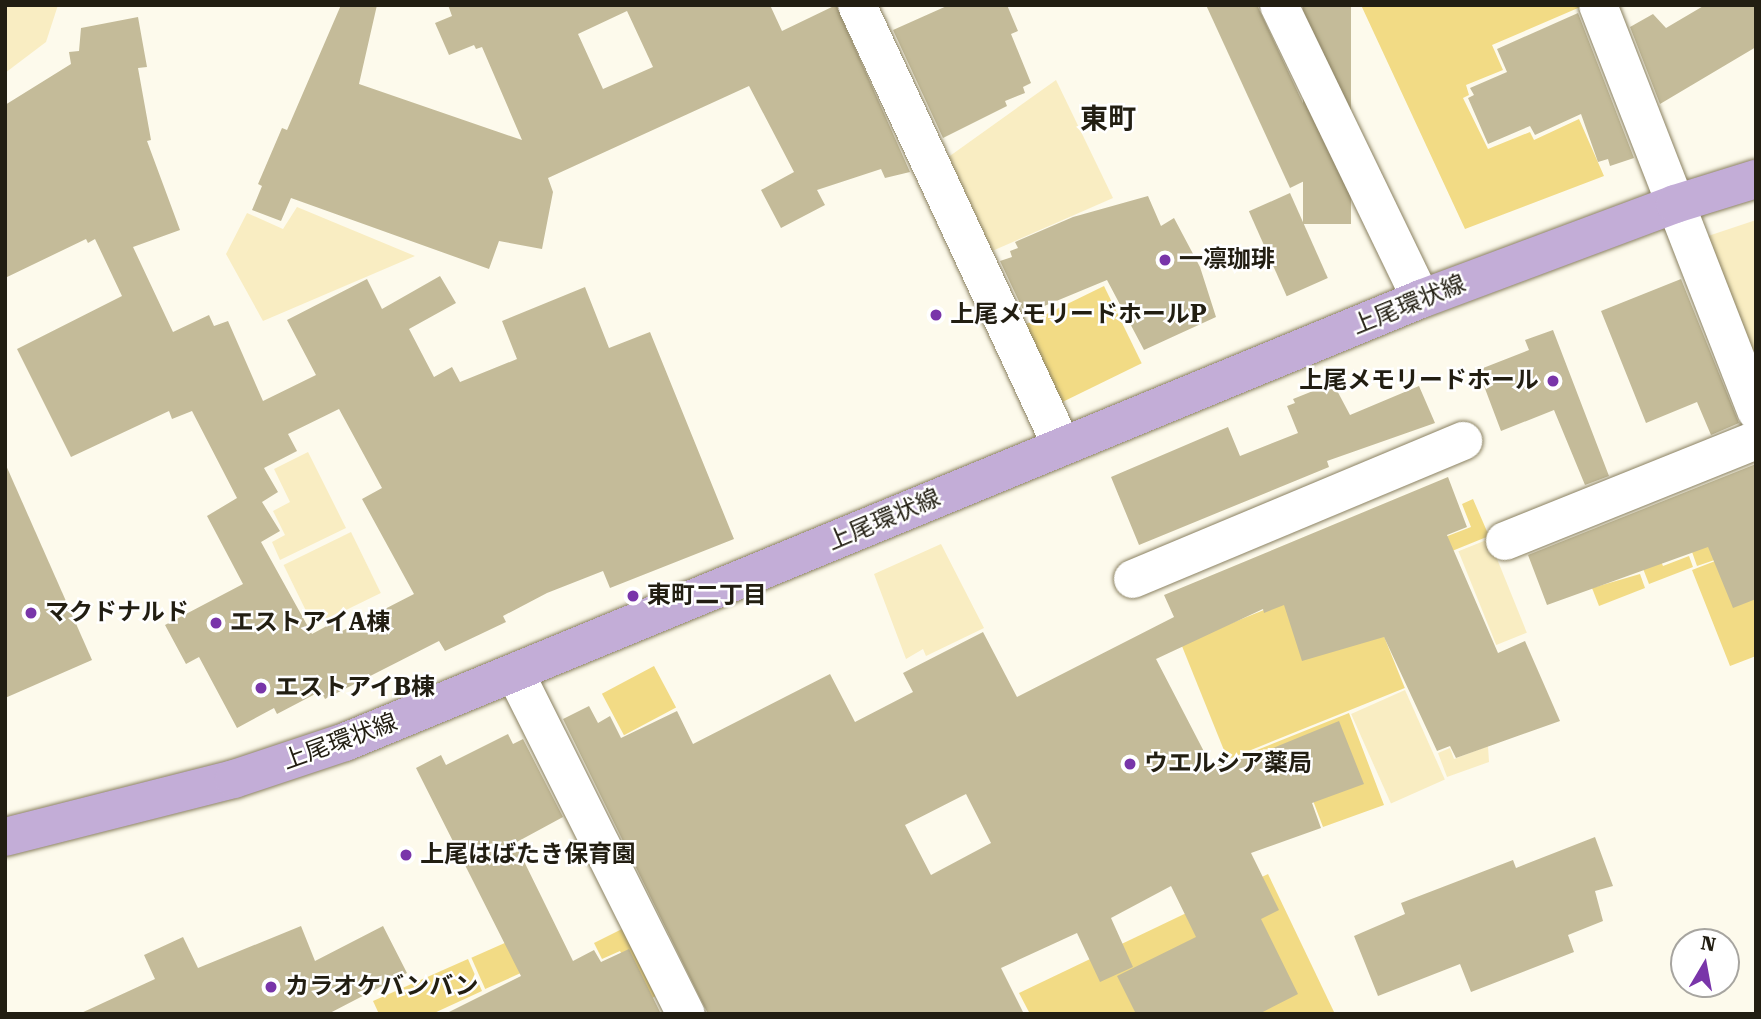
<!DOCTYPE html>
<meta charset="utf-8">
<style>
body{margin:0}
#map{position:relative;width:1761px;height:1019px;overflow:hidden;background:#fdfaec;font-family:"Roboto Serif","Noto Sans JP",serif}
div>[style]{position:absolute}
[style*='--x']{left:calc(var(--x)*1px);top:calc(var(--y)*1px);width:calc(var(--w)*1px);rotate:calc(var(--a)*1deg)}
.built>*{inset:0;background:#f9edc2;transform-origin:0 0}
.green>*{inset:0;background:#f2db85;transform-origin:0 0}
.building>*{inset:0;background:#c4bb99;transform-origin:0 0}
.roads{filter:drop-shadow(0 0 2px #8a8161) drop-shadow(0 0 2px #8a8161)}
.minor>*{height:38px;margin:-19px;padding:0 19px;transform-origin:19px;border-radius:19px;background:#fff}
.major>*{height:38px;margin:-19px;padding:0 19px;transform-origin:19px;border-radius:19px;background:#c3add7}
.dots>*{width:19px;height:19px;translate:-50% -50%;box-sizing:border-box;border:4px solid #fff;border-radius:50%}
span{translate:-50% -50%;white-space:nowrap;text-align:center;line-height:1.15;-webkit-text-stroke:5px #fff;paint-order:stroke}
.poi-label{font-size:24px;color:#221e12;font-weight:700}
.left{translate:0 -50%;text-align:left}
.right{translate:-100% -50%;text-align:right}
.street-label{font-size:24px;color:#221e12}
.quarter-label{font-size:28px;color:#221e12;font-weight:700}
.frame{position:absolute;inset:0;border:7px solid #221e12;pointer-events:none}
.north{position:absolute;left:1670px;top:928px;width:70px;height:70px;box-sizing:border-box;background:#fff;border:2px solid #a7a5a0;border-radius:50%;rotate:10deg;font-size:19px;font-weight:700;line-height:28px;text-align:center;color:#221e12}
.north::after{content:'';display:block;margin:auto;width:24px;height:32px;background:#7935a9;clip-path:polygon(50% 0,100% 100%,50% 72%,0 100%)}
</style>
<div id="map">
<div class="built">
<div style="clip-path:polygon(5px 5px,58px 5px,46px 42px,5px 73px)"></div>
<div style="clip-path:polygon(1056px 80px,1113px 198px,983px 255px,940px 163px)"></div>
<div style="clip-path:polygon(297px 207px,415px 256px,263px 321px,226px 254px,247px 213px,283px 229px)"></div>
<div style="clip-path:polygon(1756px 220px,1756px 374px,1702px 238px)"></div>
<div style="clip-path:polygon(308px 452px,346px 528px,280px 560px,272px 542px,285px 535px,273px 511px,290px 502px,274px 469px)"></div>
<div style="left:351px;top:532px;width:68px;height:75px;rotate:64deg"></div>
<div style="left:1489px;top:539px;width:101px;height:33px;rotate:68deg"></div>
<div style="clip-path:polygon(941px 544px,984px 628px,926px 656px,923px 649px,906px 659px,874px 574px)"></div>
<div style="left:1405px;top:690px;width:98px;height:59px;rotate:66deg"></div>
<div style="clip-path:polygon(1488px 746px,1489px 762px,1447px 777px,1438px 753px,1450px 748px,1454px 759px)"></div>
</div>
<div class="green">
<div style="clip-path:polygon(1361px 5px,1585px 5px,1492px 45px,1503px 70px,1466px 85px,1469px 95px,1463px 98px,1488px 149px,1530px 132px,1534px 140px,1579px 119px,1604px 176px,1465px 229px)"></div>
<div style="left:1104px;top:286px;width:86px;height:91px;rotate:64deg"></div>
<div style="clip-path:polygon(1473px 499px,1489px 536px,1425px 562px,1445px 537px,1471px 527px,1462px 504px)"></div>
<div style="clip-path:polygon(1708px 543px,1756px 545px,1756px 656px,1730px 666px,1692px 570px,1741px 551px,1697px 566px,1691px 549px)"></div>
<div style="clip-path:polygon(1689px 556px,1693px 567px,1649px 584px,1642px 566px,1660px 559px,1663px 566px)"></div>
<div style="left:1358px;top:572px;width:125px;height:191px;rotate:68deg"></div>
<div style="clip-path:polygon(1640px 574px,1645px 588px,1599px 606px,1592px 588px)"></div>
<div style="left:654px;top:666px;width:47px;height:59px;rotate:62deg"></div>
<div style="clip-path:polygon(1349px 713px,1384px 805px,1323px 827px,1312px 798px,1265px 817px,1237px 758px)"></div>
<div style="clip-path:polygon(1268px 874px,1335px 1014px,1030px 1014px,1019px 993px)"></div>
<div style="clip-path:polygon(626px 927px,661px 993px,647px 1001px,620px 951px,602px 959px,594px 943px)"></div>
<div style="left:507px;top:942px;width:34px;height:39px;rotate:66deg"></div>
<div style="clip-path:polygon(468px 959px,482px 991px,432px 1014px,379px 1014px,373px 1001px)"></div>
</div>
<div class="building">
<div style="clip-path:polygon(evenodd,341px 5px,377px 5px,359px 84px,522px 140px,482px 47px,476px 49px,474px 45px,449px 55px,435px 23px,452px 16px,448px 5px,770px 5px,782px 31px,836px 5px,910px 172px,885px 178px,881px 169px,817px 190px,825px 205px,781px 228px,761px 190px,794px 172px,749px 86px,548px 178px,553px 192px,542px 249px,499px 241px,489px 269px,291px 198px,281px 221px,252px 210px,262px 186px,258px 184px,282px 128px,287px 130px,341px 5px,627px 11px,653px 67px,603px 89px,578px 34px,627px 11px)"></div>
<div style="clip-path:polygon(949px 5px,1007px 5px,1018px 31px,1011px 34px,1031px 83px,1023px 87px,1025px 93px,1005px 101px,1007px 106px,943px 138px,893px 30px)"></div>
<div style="clip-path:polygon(1206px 5px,1257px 5px,1333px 167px,1290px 188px)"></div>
<div style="left:1303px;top:5px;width:48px;height:219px"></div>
<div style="clip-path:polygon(1705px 5px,1756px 5px,1756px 47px,1660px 104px,1630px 27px,1653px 14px,1666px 28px)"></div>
<div style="clip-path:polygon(1578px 13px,1634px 158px,1610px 166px,1608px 159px,1598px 162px,1581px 114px,1535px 135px,1530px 126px,1488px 144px,1468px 98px,1474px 95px,1470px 88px,1507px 72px,1497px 49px)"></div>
<div style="clip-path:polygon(evenodd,138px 17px,147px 67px,138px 68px,151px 140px,147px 141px,180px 230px,133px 247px,173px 332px,209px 315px,214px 326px,228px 321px,263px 401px,316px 375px,287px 320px,367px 279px,382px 309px,440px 276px,456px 303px,409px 329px,434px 377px,452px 367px,460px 382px,517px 359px,502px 321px,585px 287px,609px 348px,650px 332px,734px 539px,610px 588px,603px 571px,547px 593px,503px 616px,506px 622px,445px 651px,439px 641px,325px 699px,321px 691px,277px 714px,274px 708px,237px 728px,199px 657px,186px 664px,165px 625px,243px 584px,207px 516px,237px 498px,192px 411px,172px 419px,169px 411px,71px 457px,17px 349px,122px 296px,95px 239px,88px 243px,86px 239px,5px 278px,5px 105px,71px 64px,69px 52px,79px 51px,81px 28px,138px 17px,339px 409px,382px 488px,362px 499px,414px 594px,342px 631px,336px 621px,312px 634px,261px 542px,280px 531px,262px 502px,278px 492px,264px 468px,297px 451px,288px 434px,339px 409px)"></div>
<div style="left:1290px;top:193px;width:93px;height:45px;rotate:66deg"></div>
<div style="clip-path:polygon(1148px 196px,1161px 226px,1174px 218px,1200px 267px,1216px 317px,1144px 350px,1107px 280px,1025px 314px,1000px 261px,1012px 257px,1010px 251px,1018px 248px,1015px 242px,1073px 217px)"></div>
<div style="clip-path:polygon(1681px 279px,1739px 423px,1711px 435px,1697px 402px,1646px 423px,1601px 311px)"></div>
<div style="clip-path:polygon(1553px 330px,1609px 476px,1585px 485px,1554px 410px,1501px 431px,1478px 370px,1529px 350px,1525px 340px)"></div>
<div style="clip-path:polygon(1333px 383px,1350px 415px,1419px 386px,1435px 423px,1327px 461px,1329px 467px,1139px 545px,1111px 477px,1228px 427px,1240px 456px,1298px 433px,1287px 406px,1295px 403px,1293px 399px)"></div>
<div style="clip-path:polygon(5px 463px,92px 660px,5px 698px)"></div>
<div style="clip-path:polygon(1756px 464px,1756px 599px,1733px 608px,1708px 547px,1547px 605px,1528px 555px)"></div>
<div style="clip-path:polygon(evenodd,1448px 477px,1467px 527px,1447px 535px,1498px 653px,1525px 641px,1560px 721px,1456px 758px,1450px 746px,1437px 751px,1384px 637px,1302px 661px,1284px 605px,1264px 613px,1263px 609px,1156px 659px,1212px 767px,1268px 750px,1339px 721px,1364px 784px,1312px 803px,1321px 828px,1251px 853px,1279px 910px,1261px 919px,1298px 994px,1259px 1014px,1136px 1014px,1117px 976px,1196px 937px,1171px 886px,1111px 918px,1133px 967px,1100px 982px,1077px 933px,1001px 968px,1024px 1014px,708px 1014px,563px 719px,589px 706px,598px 723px,610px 716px,621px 738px,677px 711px,693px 744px,830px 674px,855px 722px,913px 692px,903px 673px,983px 632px,1017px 697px,1174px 617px,1164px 595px,1448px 477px,966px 794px,991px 843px,931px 875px,905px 825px,966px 794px)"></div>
<div style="clip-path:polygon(508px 734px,513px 744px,523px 739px,563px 817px,515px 843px,573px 961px,594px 950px,601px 962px,629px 949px,661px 1014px,445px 1014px,521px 976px,416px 768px,441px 755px,446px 765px)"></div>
<div style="clip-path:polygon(1595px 837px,1613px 886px,1595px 891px,1603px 921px,1568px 935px,1574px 952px,1471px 992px,1460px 964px,1378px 996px,1354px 936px,1405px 914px,1401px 903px,1513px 860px,1516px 868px)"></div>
<div style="clip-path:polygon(301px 926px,315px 961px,383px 926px,407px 973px,328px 1014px,79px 1014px,155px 979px,144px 955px,183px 937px,198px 968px)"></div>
</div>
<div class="roads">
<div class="minor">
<div style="--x:857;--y:5;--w:486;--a:65.1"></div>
<div style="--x:1279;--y:5;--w:326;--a:64.2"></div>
<div style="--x:1598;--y:5;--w:436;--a:68.7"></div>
<div style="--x:1505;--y:541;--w:271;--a:-21.9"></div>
<div style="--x:1133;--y:579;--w:358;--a:-22.7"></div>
<div style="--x:515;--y:673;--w:381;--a:63.4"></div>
</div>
<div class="major">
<div style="--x:5;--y:837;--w:236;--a:-14.2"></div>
<div style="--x:234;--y:779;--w:117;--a:-18.4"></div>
<div style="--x:345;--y:742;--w:1164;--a:-22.38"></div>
<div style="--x:1421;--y:299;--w:271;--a:-20.5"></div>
<div style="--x:1675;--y:204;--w:85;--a:-17.2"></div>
</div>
</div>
<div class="dots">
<div style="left:1165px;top:260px;background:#7935a9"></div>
<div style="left:936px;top:315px;background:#7935a9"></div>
<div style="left:1553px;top:381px;background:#7935a9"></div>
<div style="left:633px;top:596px;background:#7935a9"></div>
<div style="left:31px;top:613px;background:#7935a9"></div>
<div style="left:216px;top:623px;background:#7935a9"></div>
<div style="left:261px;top:688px;background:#7935a9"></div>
<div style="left:1130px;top:764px;background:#7935a9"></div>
<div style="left:406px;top:855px;background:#7935a9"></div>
<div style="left:271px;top:987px;background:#7935a9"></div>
</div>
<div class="poi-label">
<span class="left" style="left:1179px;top:260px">一凛珈琲</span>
<span class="left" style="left:950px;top:315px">上尾メモリードホールP</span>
<span class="right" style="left:1539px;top:381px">上尾メモリードホール</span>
<span class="left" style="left:647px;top:596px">東町二丁目</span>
<span class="left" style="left:45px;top:613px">マクドナルド</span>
<span class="left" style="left:230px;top:623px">エストアイA棟</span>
<span class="left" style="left:275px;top:688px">エストアイB棟</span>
<span class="left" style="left:1144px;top:764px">ウエルシア薬局</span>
<span class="left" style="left:420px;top:855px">上尾はばたき保育園</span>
<span class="left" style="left:285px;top:987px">カラオケバンバン</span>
</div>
<div class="street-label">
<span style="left:1409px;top:305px;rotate:-22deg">上尾環状線</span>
<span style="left:884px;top:520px;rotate:-23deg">上尾環状線</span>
<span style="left:340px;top:742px;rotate:-20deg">上尾環状線</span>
</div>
<div class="quarter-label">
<span style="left:1108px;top:119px">東町</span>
</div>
<div class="frame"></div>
<div class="north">N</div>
</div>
